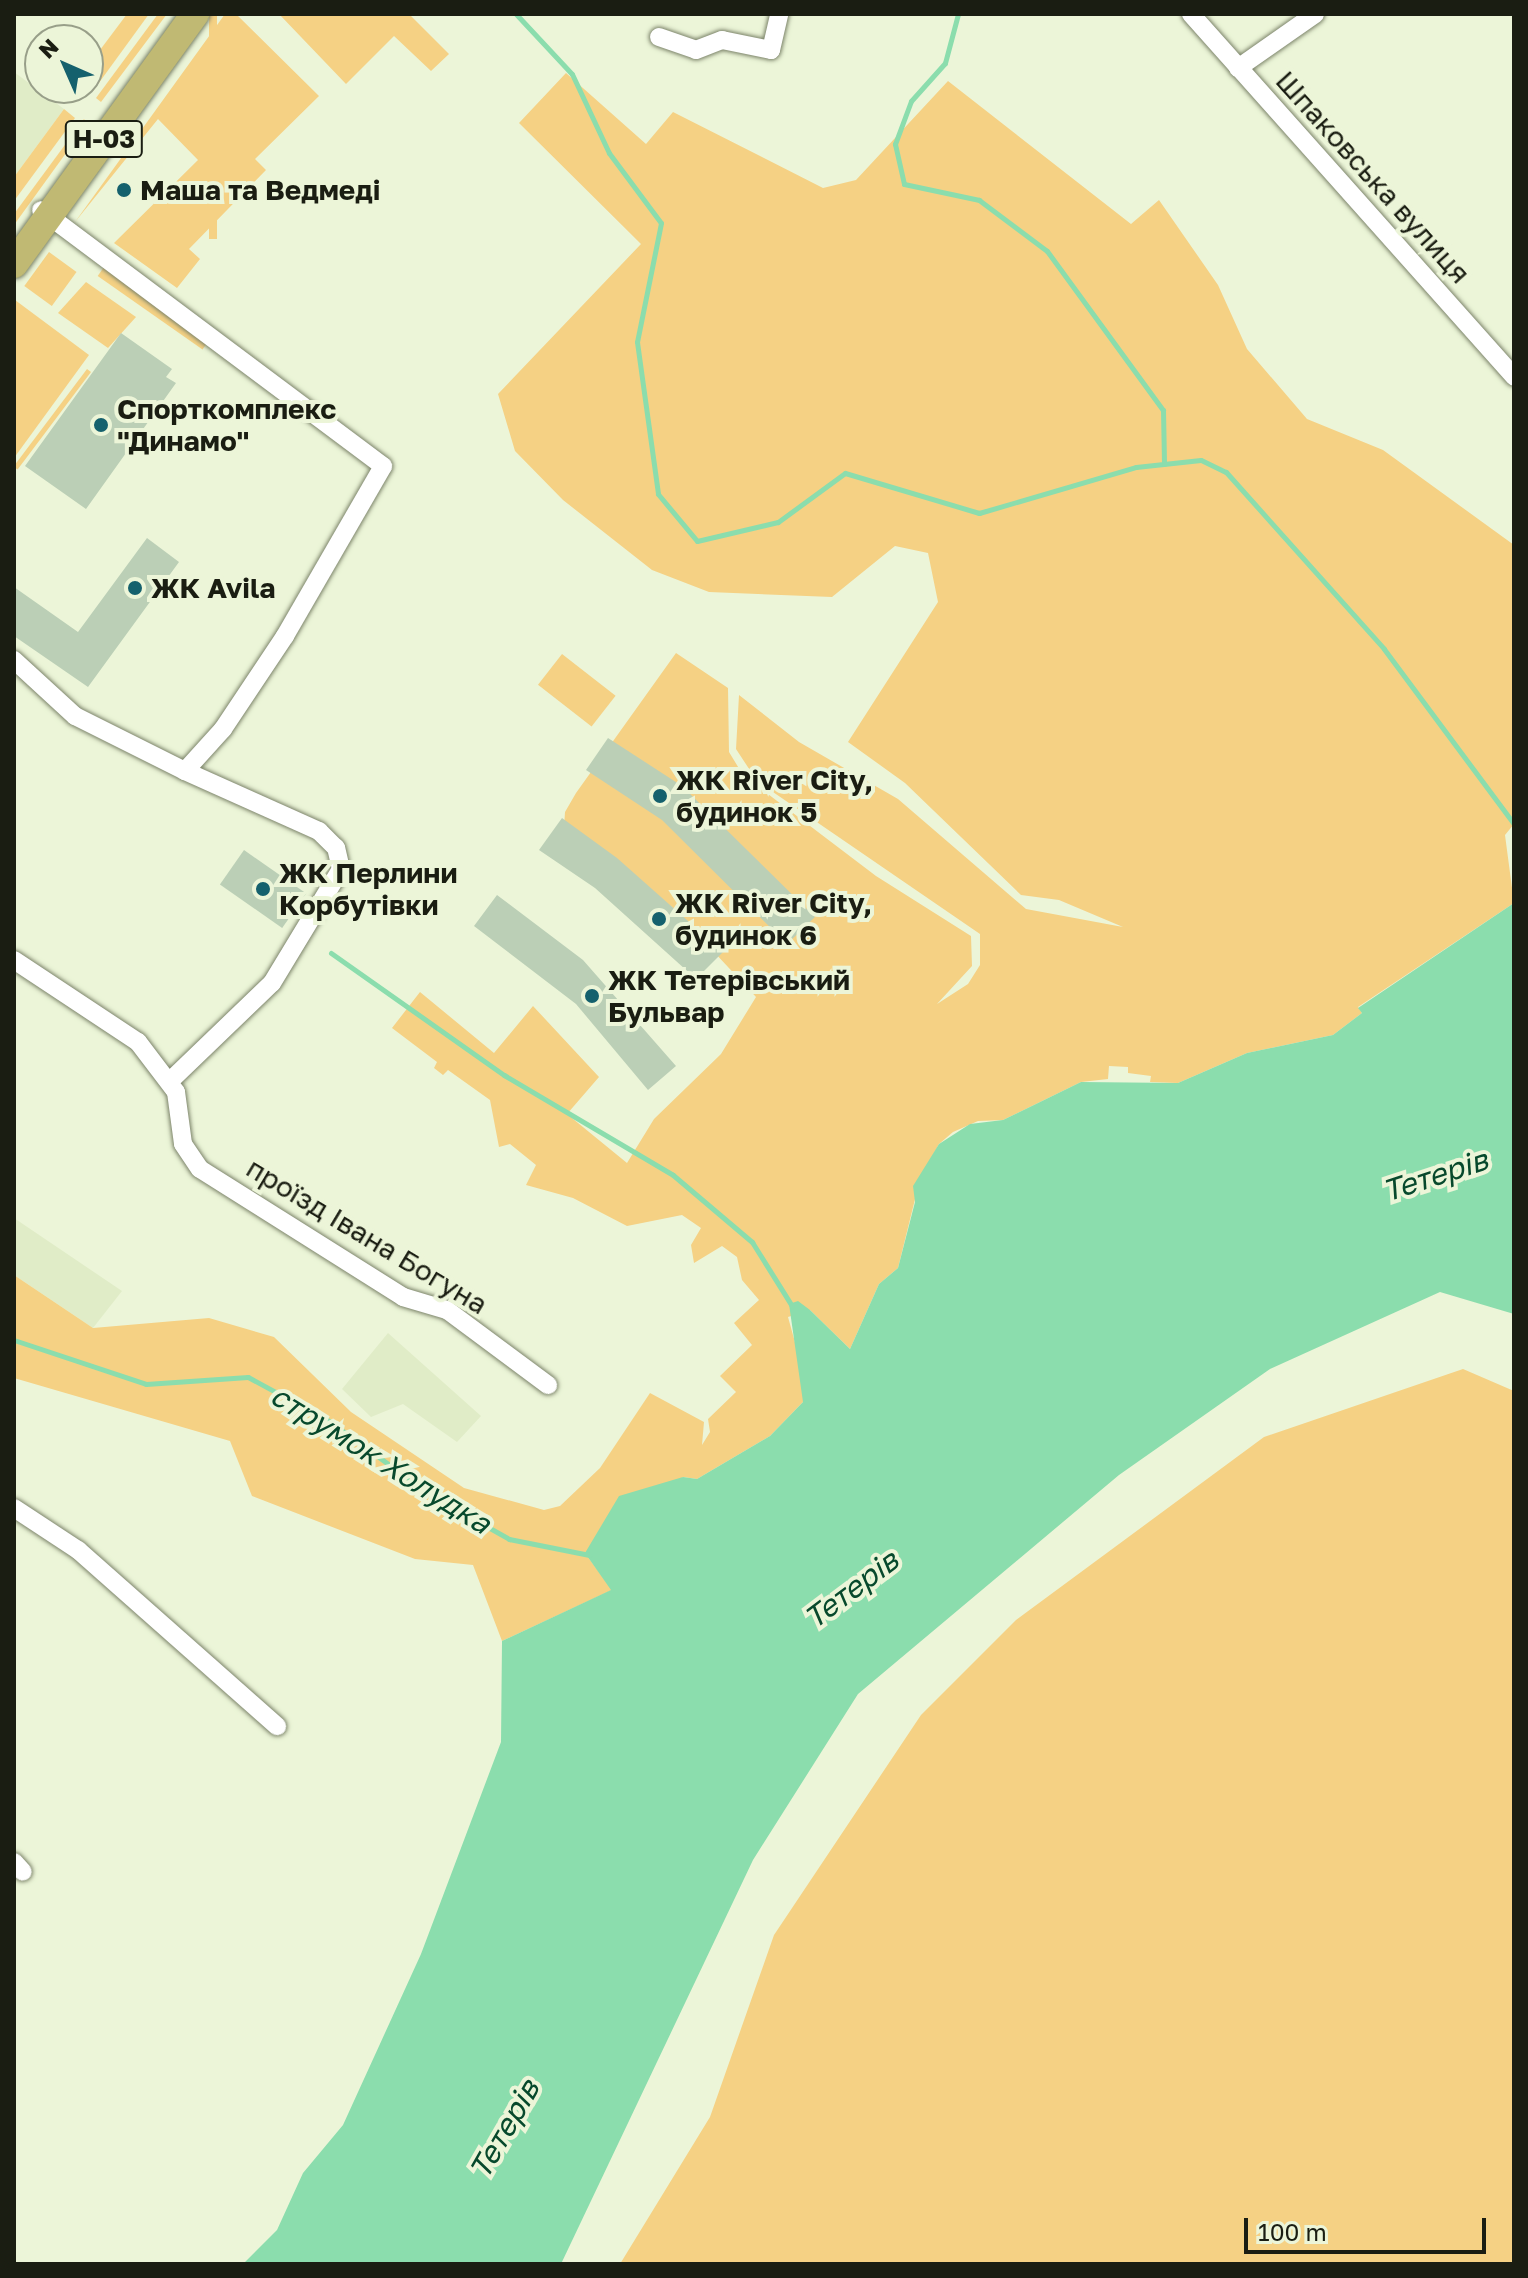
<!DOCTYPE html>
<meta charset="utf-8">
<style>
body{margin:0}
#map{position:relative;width:1528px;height:2278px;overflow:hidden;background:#ecf5d8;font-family:"Golos Text",sans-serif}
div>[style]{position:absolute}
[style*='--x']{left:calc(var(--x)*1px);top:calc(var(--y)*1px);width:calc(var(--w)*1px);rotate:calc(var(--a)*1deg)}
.built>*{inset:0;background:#e0ecc7}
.green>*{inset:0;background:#f5d184;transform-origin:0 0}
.water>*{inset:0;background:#8bddad}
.stream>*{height:5px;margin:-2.5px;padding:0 2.5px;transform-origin:2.5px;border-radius:2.5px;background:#8bddad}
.building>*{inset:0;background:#bbcfb6;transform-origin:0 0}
.roads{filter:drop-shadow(0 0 2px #7c846a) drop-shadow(0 0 2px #7c846a)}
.street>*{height:18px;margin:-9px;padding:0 9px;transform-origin:9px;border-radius:9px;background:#fff}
.primary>*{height:28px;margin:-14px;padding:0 14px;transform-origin:14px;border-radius:14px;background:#c0b973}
.dots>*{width:22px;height:22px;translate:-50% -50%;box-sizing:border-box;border:4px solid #ecf5d8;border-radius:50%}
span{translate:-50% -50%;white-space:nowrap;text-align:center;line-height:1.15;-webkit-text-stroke:8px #ecf5d8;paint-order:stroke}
.shield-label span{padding:2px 6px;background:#ecf5d8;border:2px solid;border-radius:6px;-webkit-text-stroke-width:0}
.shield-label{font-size:26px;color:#1a1d12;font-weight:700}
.street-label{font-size:28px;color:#1a1d12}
.poi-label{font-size:28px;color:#1a1d12;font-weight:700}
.left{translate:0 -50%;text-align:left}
.water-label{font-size:30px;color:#07492c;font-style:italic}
.frame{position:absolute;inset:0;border:16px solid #1a1d12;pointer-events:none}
.north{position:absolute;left:24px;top:24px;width:80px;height:80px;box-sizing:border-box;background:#ecf5d8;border:2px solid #989f89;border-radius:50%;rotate:315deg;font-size:22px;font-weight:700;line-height:32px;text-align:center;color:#1a1d12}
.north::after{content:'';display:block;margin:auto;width:28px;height:36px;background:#15616d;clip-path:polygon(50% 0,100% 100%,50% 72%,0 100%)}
.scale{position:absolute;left:1244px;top:2218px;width:242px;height:36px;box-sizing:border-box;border:4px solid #1a1d12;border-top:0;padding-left:10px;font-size:24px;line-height:28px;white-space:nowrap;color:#1a1d12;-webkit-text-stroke:6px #ecf5d8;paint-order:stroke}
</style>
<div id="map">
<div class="built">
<div style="clip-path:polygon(14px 72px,64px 109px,14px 177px)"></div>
<div style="clip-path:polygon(14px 1218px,122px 1291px,93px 1328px,14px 1275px)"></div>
<div style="clip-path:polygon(388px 1333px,481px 1416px,457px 1442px,403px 1404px,371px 1417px,342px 1389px)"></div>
</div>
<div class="green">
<div style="clip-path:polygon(127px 14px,149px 14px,93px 91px,88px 66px)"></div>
<div style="clip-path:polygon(158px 14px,167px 14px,101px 102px,96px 98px)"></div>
<div style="left:209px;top:14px;width:8px;height:225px"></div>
<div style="clip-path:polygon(225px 14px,236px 14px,319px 96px,255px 159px,266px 170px,189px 249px,200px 259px,177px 288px,114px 243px,198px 160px,158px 119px,75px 222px)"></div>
<div style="clip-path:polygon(279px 14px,409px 14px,449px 54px,431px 71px,394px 36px,346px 84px)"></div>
<div style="clip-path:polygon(566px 73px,646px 144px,673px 112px,823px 188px,856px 180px,948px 81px,1131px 224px,1159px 200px,1218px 285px,1247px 349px,1307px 419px,1383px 450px,1514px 545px,1514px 824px,1505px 835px,1514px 903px,1358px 1007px,1362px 1013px,1333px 1035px,1247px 1053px,1178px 1083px,1150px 1082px,1151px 1076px,1128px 1073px,1128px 1067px,1109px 1066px,1108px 1079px,1081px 1082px,1003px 1120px,978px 1121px,953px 1132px,939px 1144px,920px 1179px,898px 1268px,879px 1284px,850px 1349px,810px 1310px,788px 1317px,804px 1375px,803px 1402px,770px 1436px,697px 1479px,683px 1477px,585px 1553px,612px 1590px,502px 1641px,473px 1565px,415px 1559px,252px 1496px,230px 1441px,14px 1378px,14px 1275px,93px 1328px,209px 1318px,274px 1337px,351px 1412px,464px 1488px,544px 1510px,560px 1506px,600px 1468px,650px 1393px,704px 1422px,702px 1445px,710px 1432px,708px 1419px,736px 1392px,720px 1376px,752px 1345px,734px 1323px,759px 1300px,742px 1280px,737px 1257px,722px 1246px,694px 1263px,691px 1245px,701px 1228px,682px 1215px,627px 1226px,573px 1198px,526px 1185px,536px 1165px,510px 1144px,499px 1147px,490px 1100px,448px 1070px,443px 1075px,434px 1068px,437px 1062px,392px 1028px,420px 992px,494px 1053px,533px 1006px,599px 1077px,567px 1114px,627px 1163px,654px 1119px,721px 1054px,756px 997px,672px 907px,564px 828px,565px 812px,576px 793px,676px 653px,728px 688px,729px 752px,743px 775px,876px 876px,971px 936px,972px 966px,937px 1004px,968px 984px,980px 965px,980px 934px,757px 781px,736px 749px,739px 695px,799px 742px,898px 799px,1026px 909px,1123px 927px,1059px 900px,1021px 895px,905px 783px,848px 742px,938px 602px,928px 553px,895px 546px,832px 597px,709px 592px,652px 570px,563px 500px,515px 451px,498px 394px,641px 244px,519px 123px)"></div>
<div style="clip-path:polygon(64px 109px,75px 118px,14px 201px,14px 177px)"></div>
<div style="clip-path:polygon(84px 119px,87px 124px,14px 225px,14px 214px)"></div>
<div style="left:49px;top:252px;width:34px;height:42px;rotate:36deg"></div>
<div style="left:104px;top:267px;width:128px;height:11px;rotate:35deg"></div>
<div style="clip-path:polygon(86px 282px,136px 317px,108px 348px,58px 313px)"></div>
<div style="clip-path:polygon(15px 300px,89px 355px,14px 458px,14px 301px)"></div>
<div style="left:87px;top:369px;width:5px;height:122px;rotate:37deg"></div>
<div style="left:562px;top:654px;width:68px;height:39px;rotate:38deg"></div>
<div style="clip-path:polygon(1463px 1369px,1514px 1391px,1514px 2264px,620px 2264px,710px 2117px,774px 1935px,921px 1715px,1016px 1620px,1264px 1437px)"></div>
</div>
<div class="water">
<div style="clip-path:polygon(1514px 903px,1514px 1314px,1440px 1292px,1270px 1369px,1119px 1475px,858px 1694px,753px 1860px,561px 2264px,243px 2264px,277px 2230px,303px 2173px,343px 2125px,421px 1954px,501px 1742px,502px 1641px,611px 1590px,585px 1553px,619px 1496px,683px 1477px,697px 1479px,770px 1436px,803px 1402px,789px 1304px,798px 1301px,810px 1310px,850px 1349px,879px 1284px,898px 1268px,915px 1202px,913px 1186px,939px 1144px,970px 1124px,1003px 1120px,1081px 1082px,1178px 1083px,1247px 1053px,1333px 1035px,1362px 1013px,1358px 1008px)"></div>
</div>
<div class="stream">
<div style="--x:516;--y:14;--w:82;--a:47"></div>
<div style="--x:572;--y:74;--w:87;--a:64.9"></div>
<div style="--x:609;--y:153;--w:87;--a:53.4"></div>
<div style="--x:661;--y:223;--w:121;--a:101.4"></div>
<div style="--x:637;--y:342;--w:153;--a:82.1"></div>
<div style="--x:658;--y:494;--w:61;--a:50.3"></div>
<div style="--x:697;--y:541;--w:83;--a:-13.2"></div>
<div style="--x:778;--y:522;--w:83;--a:-36.2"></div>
<div style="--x:845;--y:473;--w:140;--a:16.6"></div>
<div style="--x:979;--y:513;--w:164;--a:-16.3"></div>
<div style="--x:1136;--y:467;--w:65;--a:-6.1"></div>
<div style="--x:1201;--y:460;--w:28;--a:26"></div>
<div style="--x:1226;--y:472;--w:237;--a:48.2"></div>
<div style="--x:1384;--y:649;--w:218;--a:53.4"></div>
<div style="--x:958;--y:14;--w:51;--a:104.9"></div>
<div style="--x:945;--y:63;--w:51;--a:131.8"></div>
<div style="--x:911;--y:101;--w:46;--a:110.4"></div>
<div style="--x:895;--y:144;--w:41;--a:77.3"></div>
<div style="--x:904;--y:184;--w:77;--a:12"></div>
<div style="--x:979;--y:200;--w:85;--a:36.9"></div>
<div style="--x:1047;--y:251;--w:197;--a:53.9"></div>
<div style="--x:1163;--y:410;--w:54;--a:88.9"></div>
<div style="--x:331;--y:953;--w:212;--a:35.2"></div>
<div style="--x:504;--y:1075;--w:196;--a:30.6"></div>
<div style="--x:673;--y:1175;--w:104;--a:40.3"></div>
<div style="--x:752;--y:1242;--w:75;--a:58"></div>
<div style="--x:14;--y:1340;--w:139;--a:18.4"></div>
<div style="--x:146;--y:1384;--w:102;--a:-3.9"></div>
<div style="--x:248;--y:1377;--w:92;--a:28.5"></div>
<div style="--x:329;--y:1421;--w:126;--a:36"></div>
<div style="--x:431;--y:1495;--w:90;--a:29.4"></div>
<div style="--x:509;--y:1539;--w:82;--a:11.3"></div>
</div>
<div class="building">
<div style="clip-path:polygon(121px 333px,172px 369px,166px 377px,176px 383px,86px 509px,25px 466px)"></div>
<div style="clip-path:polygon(147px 538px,179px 562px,88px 687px,14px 636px,14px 587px,78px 632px)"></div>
<div style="clip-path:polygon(608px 738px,682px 786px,815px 917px,787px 944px,662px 820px,586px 770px)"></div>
<div style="clip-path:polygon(562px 818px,617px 858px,723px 952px,696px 979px,595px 888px,539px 850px)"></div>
<div style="left:244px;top:850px;width:76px;height:42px;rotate:35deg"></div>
<div style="clip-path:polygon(497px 895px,583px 960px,676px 1066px,648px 1090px,576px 1004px,474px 926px)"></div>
</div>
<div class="roads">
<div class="street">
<div style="--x:1191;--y:14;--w:486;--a:48.3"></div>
<div style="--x:659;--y:37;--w:39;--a:19"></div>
<div style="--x:696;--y:50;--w:28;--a:-21"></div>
<div style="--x:722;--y:40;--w:50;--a:11.5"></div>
<div style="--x:771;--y:50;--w:37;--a:-77"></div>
<div style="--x:1238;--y:68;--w:94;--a:-35"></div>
<div style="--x:14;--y:660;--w:83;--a:42.6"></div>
<div style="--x:75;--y:716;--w:123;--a:26.6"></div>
<div style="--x:185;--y:771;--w:57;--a:-47.9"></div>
<div style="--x:223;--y:729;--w:112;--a:-56.3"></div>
<div style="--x:285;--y:636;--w:196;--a:-60"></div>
<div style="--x:383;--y:466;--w:427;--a:-143.2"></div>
<div style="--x:14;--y:960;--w:149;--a:33.5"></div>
<div style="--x:138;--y:1042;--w:63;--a:52.8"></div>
<div style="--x:176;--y:1092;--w:52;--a:82.3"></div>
<div style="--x:183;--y:1144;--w:30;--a:56"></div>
<div style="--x:200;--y:1169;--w:240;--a:32.2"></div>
<div style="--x:403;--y:1297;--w:46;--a:16.5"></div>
<div style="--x:447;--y:1310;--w:126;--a:36.6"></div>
<div style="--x:170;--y:1081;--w:141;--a:-43.9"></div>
<div style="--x:272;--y:983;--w:133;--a:-58.8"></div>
<div style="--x:341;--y:869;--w:22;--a:-103"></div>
<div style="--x:336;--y:848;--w:24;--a:-135"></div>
<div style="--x:319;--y:831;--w:147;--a:-155.9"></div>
<div style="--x:14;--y:1508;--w:77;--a:33.3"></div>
<div style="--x:78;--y:1550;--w:266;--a:41.5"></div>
<div style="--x:14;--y:1862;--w:13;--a:48"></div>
</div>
<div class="primary">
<div style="--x:14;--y:264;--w:309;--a:-54.1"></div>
</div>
</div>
<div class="dots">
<div style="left:124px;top:190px;background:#15616d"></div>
<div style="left:101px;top:425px;background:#15616d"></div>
<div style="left:135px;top:588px;background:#15616d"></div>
<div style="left:660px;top:796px;background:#15616d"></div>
<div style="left:263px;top:889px;background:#15616d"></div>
<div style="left:659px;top:919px;background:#15616d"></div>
<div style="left:592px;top:996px;background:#15616d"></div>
</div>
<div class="shield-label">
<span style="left:104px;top:139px">Н-03</span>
</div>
<div class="street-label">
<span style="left:1373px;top:177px;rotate:48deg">Шпаковська вулиця</span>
<span style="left:367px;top:1236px;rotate:31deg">проїзд Івана Богуна</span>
</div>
<div class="poi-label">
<span class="left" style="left:140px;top:190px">Маша та Ведмеді</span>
<span class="left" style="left:117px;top:425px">Спорткомплекс<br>"Динамо"</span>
<span class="left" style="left:151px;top:588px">ЖК Avila</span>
<span class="left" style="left:676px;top:796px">ЖК River City,<br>будинок 5</span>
<span class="left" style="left:279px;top:889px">ЖК Перлини<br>Корбутівки</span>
<span class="left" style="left:675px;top:919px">ЖК River City,<br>будинок 6</span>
<span class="left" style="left:608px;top:996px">ЖК Тетерівський<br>Бульвар</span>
</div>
<div class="water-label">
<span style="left:1435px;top:1175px;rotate:-18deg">Тетерів</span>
<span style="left:381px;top:1459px;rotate:32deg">струмок Холудка</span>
<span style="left:851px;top:1589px;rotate:-37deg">Тетерів</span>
<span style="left:504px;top:2129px;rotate:-60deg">Тетерів</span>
</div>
<div class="frame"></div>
<div class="north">N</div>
<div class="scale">100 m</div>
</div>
